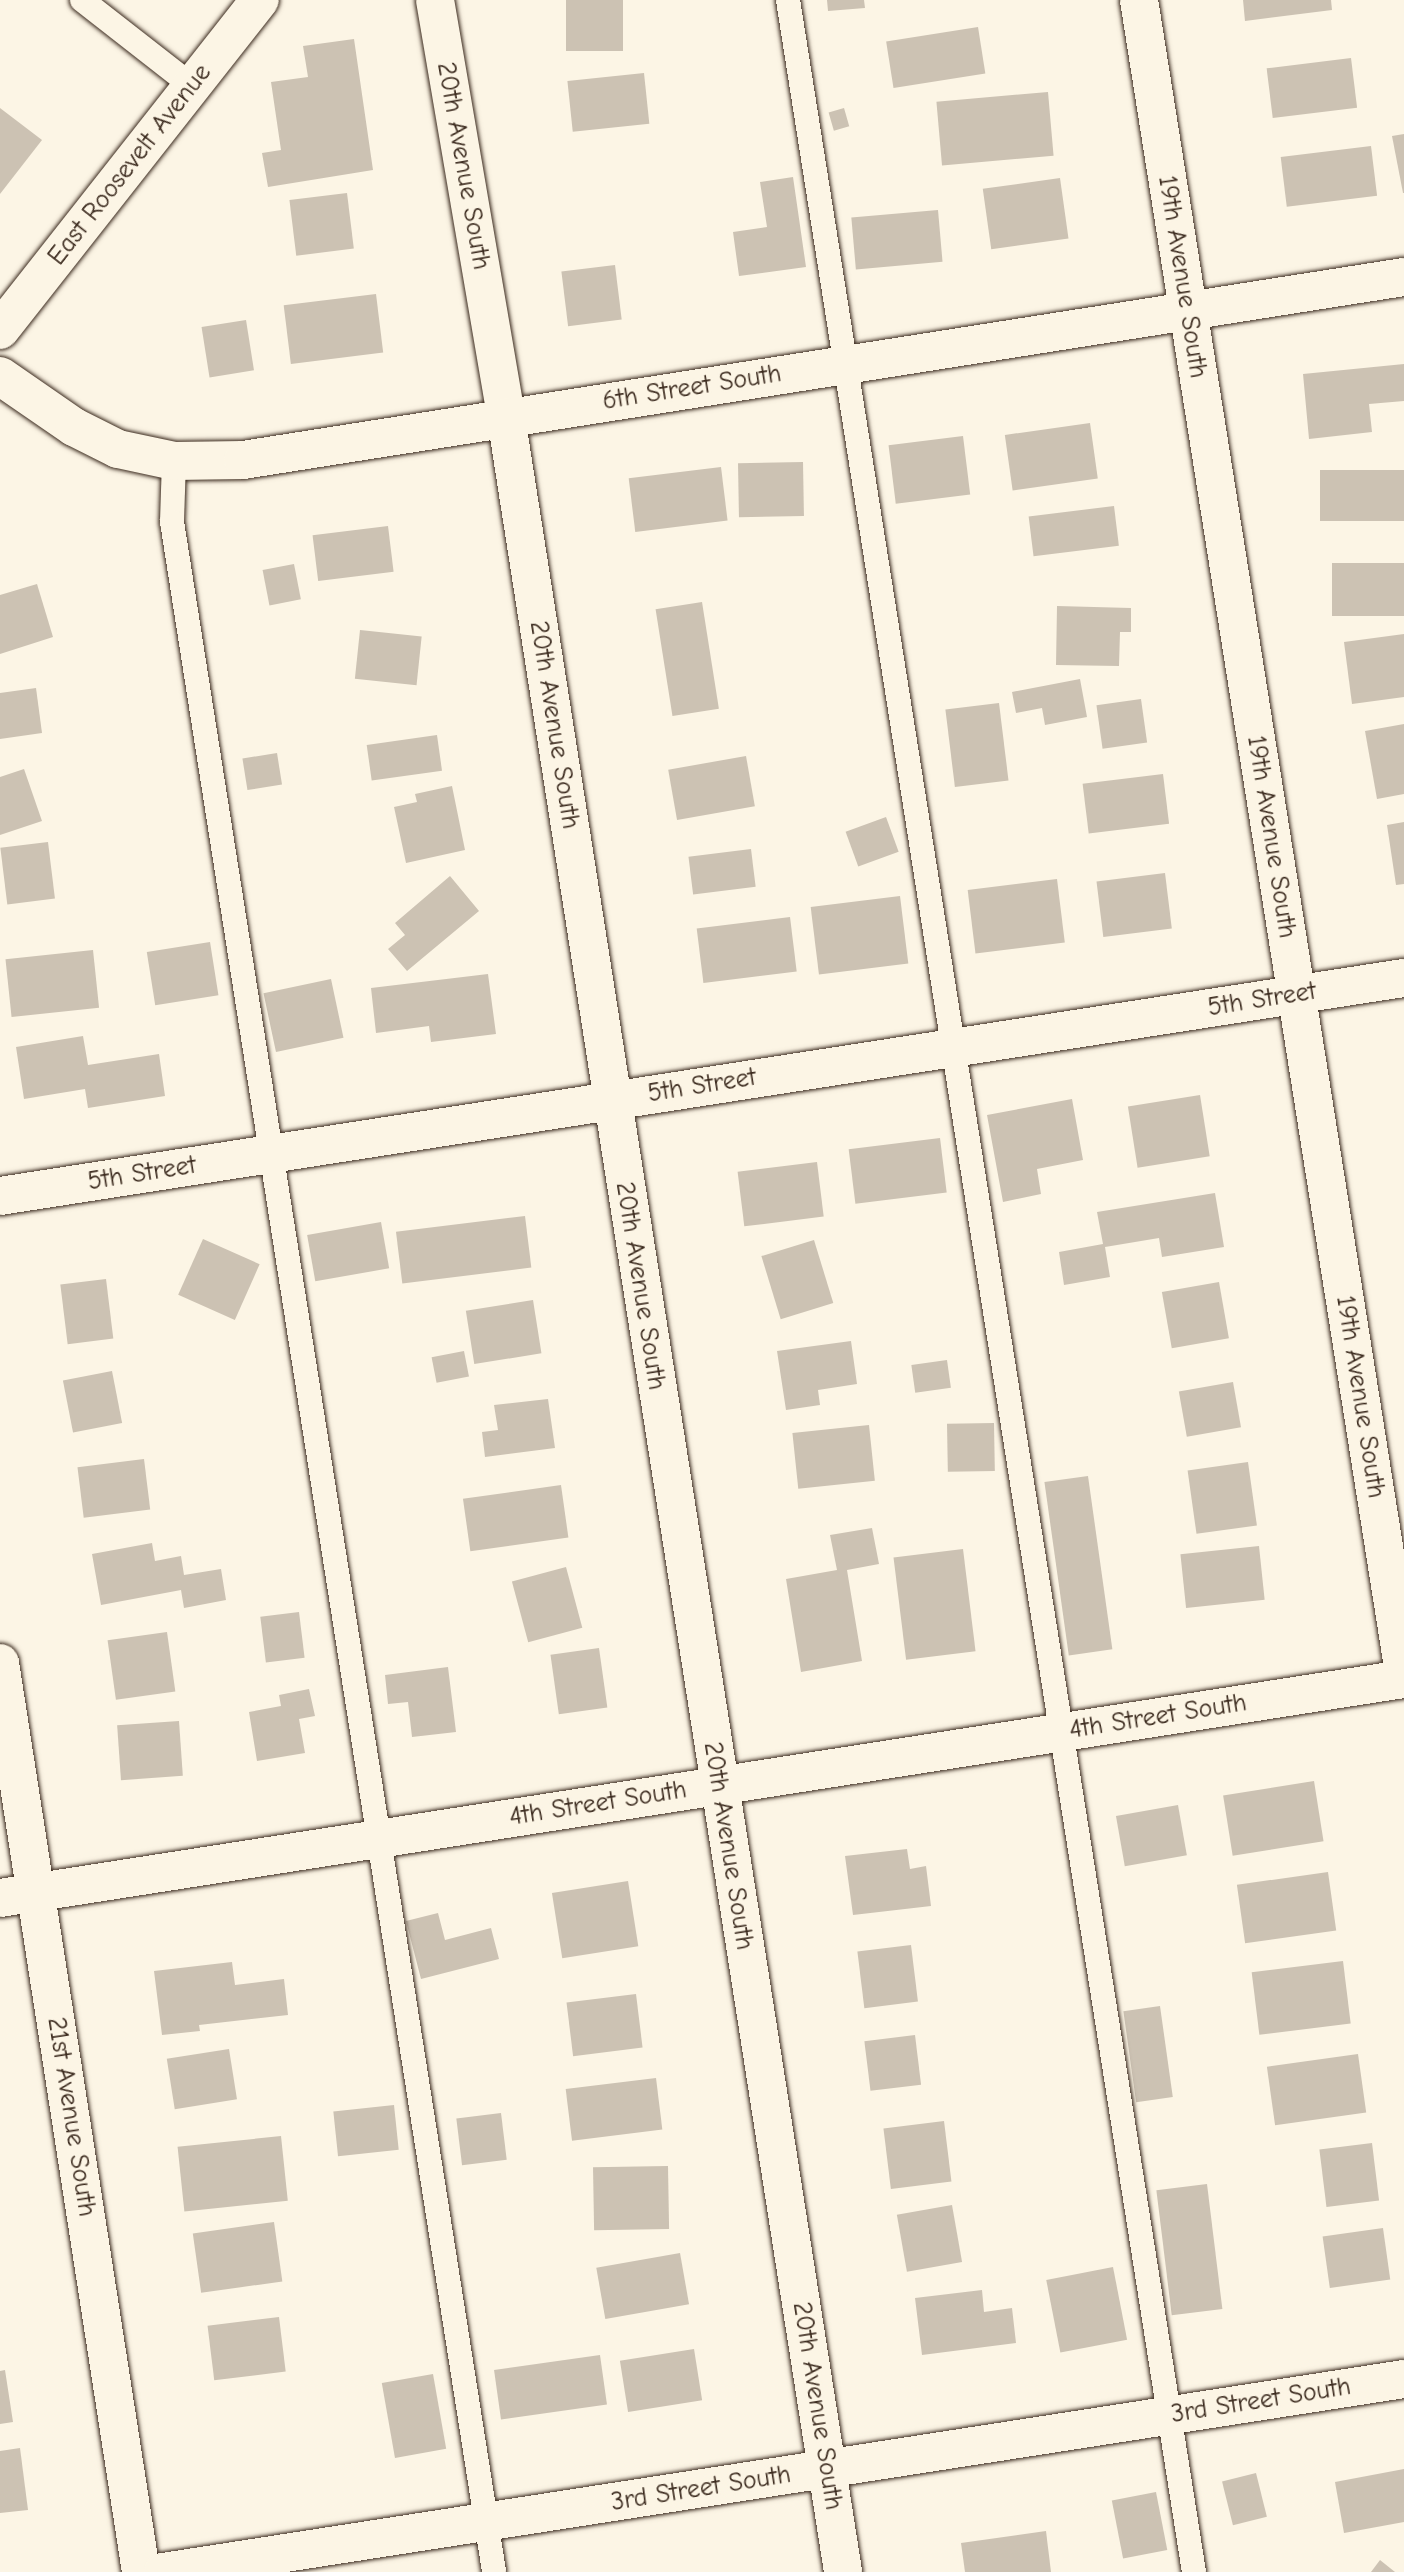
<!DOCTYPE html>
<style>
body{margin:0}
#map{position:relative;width:1404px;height:2572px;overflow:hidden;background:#fcf5e5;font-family:"Comic Neue",sans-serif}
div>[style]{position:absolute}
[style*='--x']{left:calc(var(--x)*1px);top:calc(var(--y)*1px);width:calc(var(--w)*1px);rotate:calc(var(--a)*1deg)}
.building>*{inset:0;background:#ccc2b3;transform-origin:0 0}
.roads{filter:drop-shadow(0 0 2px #3b2a1e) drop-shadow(0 0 2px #3b2a1e)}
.lane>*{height:24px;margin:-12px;padding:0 12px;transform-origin:12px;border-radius:12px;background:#fcf5e5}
.street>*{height:38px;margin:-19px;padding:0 19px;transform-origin:19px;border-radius:19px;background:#fcf5e5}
.secondary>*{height:38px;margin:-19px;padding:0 19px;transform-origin:19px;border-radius:19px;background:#fcf5e5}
span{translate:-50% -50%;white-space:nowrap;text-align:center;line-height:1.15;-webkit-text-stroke:5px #fcf5e5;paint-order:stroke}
.street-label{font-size:26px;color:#3b2a1e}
</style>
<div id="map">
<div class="building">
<div style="left:566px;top:0;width:57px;height:51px"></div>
<div style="clip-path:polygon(827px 0,864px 0,865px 8px,828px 11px)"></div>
<div style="clip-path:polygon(1243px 0,1331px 0,1332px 10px,1245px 21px)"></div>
<div style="left:978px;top:27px;width:47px;height:93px;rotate:81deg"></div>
<div style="clip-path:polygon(354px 39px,373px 170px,268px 187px,262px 153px,281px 150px,271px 82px,308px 77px,303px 46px)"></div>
<div style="left:1351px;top:58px;width:50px;height:85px;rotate:83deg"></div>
<div style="left:644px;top:73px;width:51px;height:77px;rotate:84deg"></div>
<div style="left:1048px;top:92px;width:64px;height:112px;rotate:85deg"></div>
<div style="clip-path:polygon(0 108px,42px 140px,0 194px)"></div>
<div style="left:844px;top:108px;width:19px;height:16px;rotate:74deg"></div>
<div style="clip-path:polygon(1404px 134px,1404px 193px,1403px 193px,1392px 136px)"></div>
<div style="left:1371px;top:146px;width:50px;height:91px;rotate:83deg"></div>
<div style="clip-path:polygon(793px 177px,806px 267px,739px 276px,733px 232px,767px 227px,760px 182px)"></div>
<div style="left:1060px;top:178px;width:61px;height:78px;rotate:82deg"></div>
<div style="left:347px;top:193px;width:56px;height:58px;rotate:83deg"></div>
<div style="left:938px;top:210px;width:52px;height:87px;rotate:85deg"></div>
<div style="left:615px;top:265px;width:55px;height:54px;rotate:83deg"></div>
<div style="left:376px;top:294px;width:59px;height:93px;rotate:83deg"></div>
<div style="left:246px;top:320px;width:51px;height:45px;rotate:81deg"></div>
<div style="clip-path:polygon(1404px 364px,1404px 401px,1369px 404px,1372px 432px,1309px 439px,1303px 374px)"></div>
<div style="left:1090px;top:423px;width:56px;height:86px;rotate:82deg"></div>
<div style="left:963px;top:436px;width:59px;height:75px;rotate:83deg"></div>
<div style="left:803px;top:462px;width:54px;height:65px;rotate:89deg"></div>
<div style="left:721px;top:467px;width:54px;height:93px;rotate:83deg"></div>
<div style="left:1404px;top:470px;width:51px;height:84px;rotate:90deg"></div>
<div style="left:1114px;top:506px;width:40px;height:86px;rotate:83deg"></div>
<div style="left:388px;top:526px;width:46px;height:76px;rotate:83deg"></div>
<div style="left:1404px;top:563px;width:53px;height:72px;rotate:90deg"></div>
<div style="left:294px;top:564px;width:36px;height:32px;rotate:79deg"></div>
<div style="clip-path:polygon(37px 584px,53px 637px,0 654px,0 595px)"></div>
<div style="left:702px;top:602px;width:108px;height:47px;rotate:81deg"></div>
<div style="clip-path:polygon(1057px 606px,1131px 608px,1131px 632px,1120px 632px,1119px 666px,1056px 665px)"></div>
<div style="left:360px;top:630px;width:62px;height:49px;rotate:6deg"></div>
<div style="clip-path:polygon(1404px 634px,1404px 697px,1352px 704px,1344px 642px)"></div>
<div style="clip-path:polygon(1080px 679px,1087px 717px,1045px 725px,1042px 708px,1016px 713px,1012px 692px)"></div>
<div style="clip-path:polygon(36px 688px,42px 733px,0 739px,0 693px)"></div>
<div style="left:1141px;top:699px;width:44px;height:45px;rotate:82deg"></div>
<div style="left:999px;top:703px;width:78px;height:54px;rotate:83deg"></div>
<div style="clip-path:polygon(1404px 724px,1404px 794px,1377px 799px,1365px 731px)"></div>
<div style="left:437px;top:735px;width:36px;height:71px;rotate:82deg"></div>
<div style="left:277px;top:753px;width:32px;height:35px;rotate:81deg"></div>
<div style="left:746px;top:756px;width:51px;height:79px;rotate:80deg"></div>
<div style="clip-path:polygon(24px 769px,42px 821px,0 835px,0 777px)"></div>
<div style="left:1163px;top:774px;width:50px;height:81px;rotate:83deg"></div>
<div style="clip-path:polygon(452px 786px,465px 850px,406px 863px,394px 807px,417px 802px,415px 794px)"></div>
<div style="left:886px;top:817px;width:37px;height:43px;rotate:70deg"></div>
<div style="clip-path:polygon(1404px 822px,1404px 884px,1396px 885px,1387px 825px)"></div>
<div style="left:48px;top:842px;width:57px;height:48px;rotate:83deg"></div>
<div style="left:751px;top:849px;width:38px;height:63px;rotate:83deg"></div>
<div style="left:1165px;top:873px;width:56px;height:69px;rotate:83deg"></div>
<div style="clip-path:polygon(450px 876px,479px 911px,407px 971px,388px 949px,405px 935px,395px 923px)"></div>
<div style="left:1057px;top:879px;width:64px;height:90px;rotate:83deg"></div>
<div style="left:900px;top:896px;width:68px;height:90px;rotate:83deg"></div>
<div style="left:790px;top:917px;width:55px;height:94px;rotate:83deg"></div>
<div style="left:210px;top:942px;width:54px;height:64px;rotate:81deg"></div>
<div style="left:93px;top:950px;width:58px;height:88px;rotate:84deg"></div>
<div style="clip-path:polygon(488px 974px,496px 1034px,431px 1042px,429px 1026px,376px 1033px,371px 988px)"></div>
<div style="left:331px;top:979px;width:60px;height:69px;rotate:78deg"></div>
<div style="clip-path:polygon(83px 1036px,88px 1065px,159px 1054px,165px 1096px,88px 1108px,85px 1089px,24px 1099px,16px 1047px)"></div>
<div style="left:1200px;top:1095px;width:62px;height:73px;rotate:81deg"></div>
<div style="clip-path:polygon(1072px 1099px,1083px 1160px,1037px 1169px,1041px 1194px,1003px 1202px,987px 1115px)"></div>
<div style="left:940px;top:1138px;width:55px;height:92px;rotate:83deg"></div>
<div style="left:817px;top:1162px;width:55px;height:80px;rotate:83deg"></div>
<div style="clip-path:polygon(1215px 1193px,1224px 1247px,1162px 1257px,1159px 1238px,1105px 1247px,1110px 1277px,1064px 1285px,1059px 1252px,1103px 1244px,1097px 1212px)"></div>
<div style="left:525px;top:1216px;width:52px;height:130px;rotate:83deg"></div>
<div style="left:381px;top:1222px;width:47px;height:75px;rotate:80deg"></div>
<div style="left:203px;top:1239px;width:62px;height:61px;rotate:24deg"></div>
<div style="left:814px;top:1240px;width:66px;height:55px;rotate:73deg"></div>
<div style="left:106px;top:1279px;width:60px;height:46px;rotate:83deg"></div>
<div style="left:1219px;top:1282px;width:57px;height:58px;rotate:80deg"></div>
<div style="left:533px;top:1300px;width:54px;height:68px;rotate:81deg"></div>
<div style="clip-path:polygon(851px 1341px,857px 1384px,818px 1390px,820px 1405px,786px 1410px,777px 1351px)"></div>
<div style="left:464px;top:1351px;width:26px;height:33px;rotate:79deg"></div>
<div style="left:947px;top:1360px;width:28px;height:36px;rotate:82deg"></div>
<div style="left:112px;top:1371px;width:53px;height:50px;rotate:79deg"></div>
<div style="left:1233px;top:1382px;width:46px;height:55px;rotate:80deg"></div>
<div style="clip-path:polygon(548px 1399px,555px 1448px,485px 1457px,482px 1432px,498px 1430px,494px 1405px)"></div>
<div style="left:994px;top:1423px;width:48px;height:47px;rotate:89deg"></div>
<div style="left:869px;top:1425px;width:56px;height:77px;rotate:84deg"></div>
<div style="left:144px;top:1459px;width:51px;height:67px;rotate:83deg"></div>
<div style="left:1248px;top:1462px;width:64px;height:61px;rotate:82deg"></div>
<div style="left:1088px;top:1476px;width:175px;height:44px;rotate:82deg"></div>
<div style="left:561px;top:1485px;width:53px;height:99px;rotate:82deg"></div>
<div style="clip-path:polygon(872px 1528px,879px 1564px,847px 1570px,862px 1661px,801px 1672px,786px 1579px,837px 1570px,830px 1535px)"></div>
<div style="clip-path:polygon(152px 1543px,155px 1561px,181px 1556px,184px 1575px,221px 1569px,226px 1600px,184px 1608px,181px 1590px,101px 1605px,92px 1554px)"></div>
<div style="left:1259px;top:1546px;width:54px;height:79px;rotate:84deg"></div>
<div style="left:963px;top:1549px;width:103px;height:70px;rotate:83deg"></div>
<div style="left:566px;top:1567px;width:63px;height:56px;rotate:75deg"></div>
<div style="left:299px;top:1612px;width:46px;height:39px;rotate:83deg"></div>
<div style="left:167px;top:1632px;width:60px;height:60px;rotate:82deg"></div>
<div style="left:599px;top:1648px;width:60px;height:49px;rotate:82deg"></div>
<div style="clip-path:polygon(448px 1667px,456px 1732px,412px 1737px,408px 1702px,388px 1704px,385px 1675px)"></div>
<div style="clip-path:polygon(309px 1689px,315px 1716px,299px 1719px,305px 1753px,257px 1761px,249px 1712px,281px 1706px,279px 1695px)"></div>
<div style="left:179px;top:1721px;width:55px;height:62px;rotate:86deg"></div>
<div style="left:1314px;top:1781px;width:61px;height:92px;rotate:81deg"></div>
<div style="left:1178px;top:1805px;width:51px;height:63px;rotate:80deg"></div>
<div style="clip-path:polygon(907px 1849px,910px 1869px,926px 1866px,931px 1906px,853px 1915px,845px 1856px)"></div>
<div style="left:1328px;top:1872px;width:59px;height:92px;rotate:82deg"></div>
<div style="left:628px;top:1881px;width:66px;height:77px;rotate:81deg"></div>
<div style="clip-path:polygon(438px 1913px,445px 1940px,491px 1928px,499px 1959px,421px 1979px,406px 1921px)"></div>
<div style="left:911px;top:1945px;width:57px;height:54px;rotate:83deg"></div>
<div style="left:1343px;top:1961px;width:63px;height:92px;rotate:83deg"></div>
<div style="clip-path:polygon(232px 1962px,235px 1985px,284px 1979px,288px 2015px,199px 2025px,200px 2031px,162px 2035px,154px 1971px)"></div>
<div style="left:636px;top:1994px;width:54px;height:70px;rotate:83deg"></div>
<div style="left:1160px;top:2006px;width:92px;height:37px;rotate:82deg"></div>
<div style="left:915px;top:2035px;width:50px;height:51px;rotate:83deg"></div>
<div style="left:229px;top:2049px;width:51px;height:63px;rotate:81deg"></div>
<div style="left:1358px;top:2054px;width:59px;height:92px;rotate:82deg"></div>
<div style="left:656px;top:2078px;width:52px;height:91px;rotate:83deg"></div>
<div style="left:394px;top:2105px;width:45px;height:61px;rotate:84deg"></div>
<div style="left:501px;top:2113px;width:47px;height:45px;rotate:83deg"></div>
<div style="left:944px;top:2121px;width:61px;height:61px;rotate:83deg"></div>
<div style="left:281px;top:2136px;width:65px;height:104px;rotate:84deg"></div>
<div style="left:1372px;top:2143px;width:58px;height:53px;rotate:83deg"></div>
<div style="left:668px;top:2166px;width:63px;height:75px;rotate:89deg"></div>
<div style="left:1207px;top:2184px;width:126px;height:51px;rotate:83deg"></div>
<div style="left:952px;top:2205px;width:58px;height:56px;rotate:80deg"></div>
<div style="left:274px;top:2222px;width:60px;height:82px;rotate:82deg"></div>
<div style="left:1383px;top:2228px;width:52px;height:61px;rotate:82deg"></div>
<div style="left:680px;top:2253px;width:52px;height:85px;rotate:80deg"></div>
<div style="left:1113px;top:2267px;width:74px;height:68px;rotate:79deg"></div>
<div style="clip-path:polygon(982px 2290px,984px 2312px,1012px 2308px,1016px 2343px,922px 2355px,915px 2298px)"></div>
<div style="left:279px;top:2317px;width:55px;height:72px;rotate:83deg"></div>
<div style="left:694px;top:2349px;width:52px;height:75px;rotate:81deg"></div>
<div style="left:600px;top:2355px;width:50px;height:107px;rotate:82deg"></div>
<div style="clip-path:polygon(5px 2370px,13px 2422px,0 2424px,0 2371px)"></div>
<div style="left:433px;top:2374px;width:76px;height:52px;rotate:80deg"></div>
<div style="clip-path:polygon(20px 2448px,28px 2510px,0 2513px,0 2451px)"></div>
<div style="clip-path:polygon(1404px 2469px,1404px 2522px,1344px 2533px,1335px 2482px)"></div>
<div style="left:1256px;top:2473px;width:45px;height:35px;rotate:76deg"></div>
<div style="left:1156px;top:2492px;width:59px;height:45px;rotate:79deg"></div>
<div style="clip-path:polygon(1046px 2531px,1051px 2572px,965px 2572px,961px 2543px)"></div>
<div style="clip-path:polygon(1380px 2560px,1395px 2572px,1371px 2572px)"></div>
</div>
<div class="roads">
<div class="lane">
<div style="--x:82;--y:0;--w:140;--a:38"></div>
<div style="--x:788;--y:0;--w:2604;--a:81.03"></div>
<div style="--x:174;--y:461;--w:61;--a:91.9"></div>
<div style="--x:172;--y:522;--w:2075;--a:81.07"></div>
</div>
<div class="street">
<div style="--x:435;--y:0;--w:423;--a:80.3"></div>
<div style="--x:506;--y:417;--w:2181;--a:81.11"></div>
<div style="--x:1139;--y:0;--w:1694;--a:81"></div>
<div style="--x:0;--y:376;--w:90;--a:34.6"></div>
<div style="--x:74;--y:427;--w:49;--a:26.6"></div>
<div style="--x:118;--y:449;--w:57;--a:12.1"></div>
<div style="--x:174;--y:461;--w:69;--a:-0.8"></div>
<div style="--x:243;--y:460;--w:1175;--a:-8.96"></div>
<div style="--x:0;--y:1196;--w:1421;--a:-8.83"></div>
<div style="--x:0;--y:1663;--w:920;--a:81.18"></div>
<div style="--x:0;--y:1898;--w:1421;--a:-8.87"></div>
<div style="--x:163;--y:2572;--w:1256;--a:-8.84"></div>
</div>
<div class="secondary">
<div style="--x:0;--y:330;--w:420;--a:-51.8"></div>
</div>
</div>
<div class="street-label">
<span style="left:130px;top:165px;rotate:-52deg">East Roosevelt Avenue</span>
<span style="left:463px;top:166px;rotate:80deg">20th Avenue South</span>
<span style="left:1182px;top:277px;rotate:81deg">19th Avenue South</span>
<span style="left:692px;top:388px;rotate:-9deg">6th Street South</span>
<span style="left:554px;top:725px;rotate:81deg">20th Avenue South</span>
<span style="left:1271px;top:837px;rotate:81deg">19th Avenue South</span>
<span style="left:1262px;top:1000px;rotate:-9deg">5th Street</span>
<span style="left:702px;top:1086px;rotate:-9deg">5th Street</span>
<span style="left:142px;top:1174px;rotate:-9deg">5th Street</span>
<span style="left:640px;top:1286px;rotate:81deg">20th Avenue South</span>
<span style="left:1360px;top:1397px;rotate:81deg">19th Avenue South</span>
<span style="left:1158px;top:1717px;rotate:-9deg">4th Street South</span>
<span style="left:598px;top:1804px;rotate:-9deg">4th Street South</span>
<span style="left:728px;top:1846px;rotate:81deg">20th Avenue South</span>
<span style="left:71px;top:2117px;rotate:81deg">21st Avenue South</span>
<span style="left:1261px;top:2401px;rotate:-9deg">3rd Street South</span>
<span style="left:817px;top:2406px;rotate:81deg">20th Avenue South</span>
<span style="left:701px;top:2489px;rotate:-9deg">3rd Street South</span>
</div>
</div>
